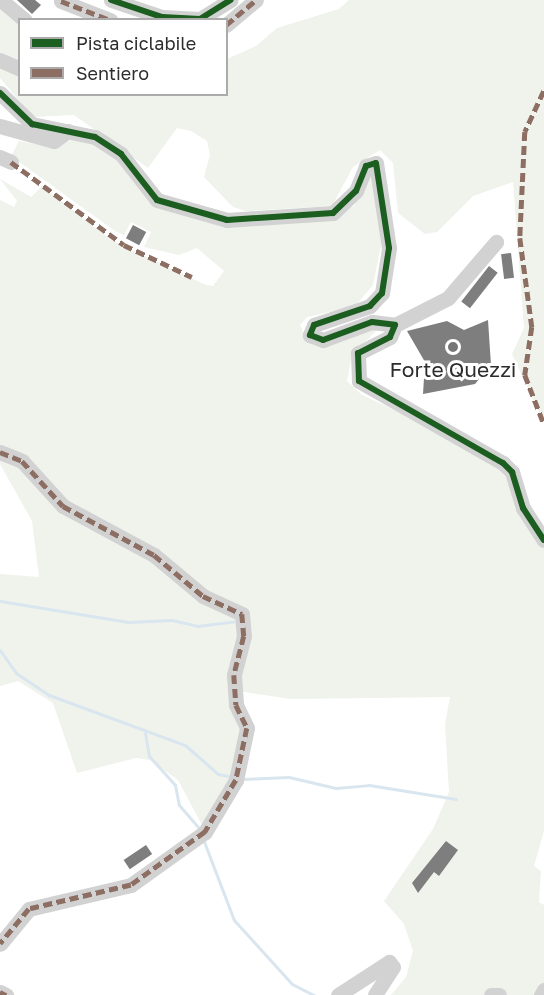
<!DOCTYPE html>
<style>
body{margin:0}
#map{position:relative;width:544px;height:995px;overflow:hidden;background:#fff;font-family:"Golos Text",sans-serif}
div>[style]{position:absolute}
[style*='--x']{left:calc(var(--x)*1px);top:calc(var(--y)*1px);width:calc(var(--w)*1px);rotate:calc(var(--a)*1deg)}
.green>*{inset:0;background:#eff3eb}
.stream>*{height:3px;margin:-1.5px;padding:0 1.5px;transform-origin:1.5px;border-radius:1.5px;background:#d9e6ef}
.building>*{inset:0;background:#7e7e7e;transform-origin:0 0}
.minor>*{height:15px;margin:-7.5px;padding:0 7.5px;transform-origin:7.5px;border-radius:7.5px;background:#d2d2d2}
.quiet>*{height:4.5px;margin-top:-2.25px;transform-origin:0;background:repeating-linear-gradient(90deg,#8d6e63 0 9px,transparent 0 13.5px)}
.cycleway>*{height:6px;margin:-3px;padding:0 3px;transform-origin:3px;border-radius:3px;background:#1b5e20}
.dots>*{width:16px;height:16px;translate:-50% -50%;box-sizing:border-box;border:3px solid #fff;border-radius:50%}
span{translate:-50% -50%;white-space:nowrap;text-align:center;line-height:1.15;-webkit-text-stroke:6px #fff;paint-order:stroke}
.poi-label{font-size:21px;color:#2d2d2d}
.legend{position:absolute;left:18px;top:18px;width:210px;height:78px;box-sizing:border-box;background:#fff;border:2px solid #ababab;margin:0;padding:8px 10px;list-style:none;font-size:18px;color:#2d2d2d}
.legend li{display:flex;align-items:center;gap:12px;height:30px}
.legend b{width:30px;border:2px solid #ababab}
</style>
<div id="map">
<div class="green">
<div style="clip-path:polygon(349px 0,544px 0,544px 423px,512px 354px,524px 328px,513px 182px,473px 196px,437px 232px,425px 234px,398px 213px,393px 163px,380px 150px,353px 167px,332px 206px,246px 211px,233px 207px,204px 177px,210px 155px,207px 141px,191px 131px,177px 128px,148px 168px,74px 115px,33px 117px,0 78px,0 65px,19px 76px,20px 94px,226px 94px,227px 59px,256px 46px,277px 28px,339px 9px)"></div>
<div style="clip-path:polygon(0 7px,19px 25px,19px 64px,0 52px)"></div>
<div style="clip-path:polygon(81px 137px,116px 158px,157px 205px,225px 227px,327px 220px,354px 206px,368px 175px,374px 177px,381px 246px,373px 285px,355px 306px,307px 317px,300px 325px,308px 341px,379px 328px,352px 355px,347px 381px,362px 395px,421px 422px,503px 472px,544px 549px,544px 831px,534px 866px,541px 871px,539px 902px,544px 905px,544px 982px,537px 995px,391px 995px,406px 977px,413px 951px,404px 924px,384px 901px,433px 829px,449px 792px,445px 724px,450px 697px,291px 699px,231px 690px,241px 727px,234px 774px,203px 827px,178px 780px,150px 760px,136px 758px,77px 773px,53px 703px,18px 681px,0 686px,0 574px,39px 577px,32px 521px,0 464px,0 200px,14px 207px,17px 201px,0 179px,31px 197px,42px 186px,111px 240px,206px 285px,213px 286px,224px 271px,197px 248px,179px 255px,144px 247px,151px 232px,131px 222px,124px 235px,115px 231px,11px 156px,19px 141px,50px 147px)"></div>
</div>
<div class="stream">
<div style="--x:0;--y:601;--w:130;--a:9.3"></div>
<div style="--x:128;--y:622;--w:44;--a:-2.6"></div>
<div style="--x:172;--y:620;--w:26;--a:13"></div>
<div style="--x:197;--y:626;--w:38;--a:-7"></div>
<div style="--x:0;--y:650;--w:28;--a:55"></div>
<div style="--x:16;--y:673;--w:40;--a:34"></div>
<div style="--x:49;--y:695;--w:145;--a:20.2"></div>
<div style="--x:185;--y:745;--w:44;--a:41.3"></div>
<div style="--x:218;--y:774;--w:15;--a:11"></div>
<div style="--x:145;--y:733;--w:23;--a:80"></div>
<div style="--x:149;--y:756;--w:39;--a:48"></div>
<div style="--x:175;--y:785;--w:20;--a:79"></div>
<div style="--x:179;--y:805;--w:32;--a:49"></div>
<div style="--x:242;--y:779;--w:47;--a:-2.4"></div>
<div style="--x:289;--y:777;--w:48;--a:13.2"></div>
<div style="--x:336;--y:788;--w:33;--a:-5"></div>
<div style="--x:369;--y:785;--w:88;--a:9.1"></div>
<div style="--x:203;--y:839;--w:87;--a:69.1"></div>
<div style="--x:234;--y:920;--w:86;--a:47.8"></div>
<div style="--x:292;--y:984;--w:25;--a:27"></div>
</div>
<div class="building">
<div style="clip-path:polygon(17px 0,35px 0,41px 5px,32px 14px)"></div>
<div style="left:133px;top:225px;width:15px;height:15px;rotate:28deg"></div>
<div style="left:511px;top:253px;width:25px;height:10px;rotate:83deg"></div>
<div style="left:489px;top:266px;width:11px;height:45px;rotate:38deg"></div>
<div style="clip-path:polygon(488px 320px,491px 365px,475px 384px,423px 394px,425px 362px,407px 331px,447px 321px,464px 330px)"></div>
<div style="clip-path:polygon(446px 841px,458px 850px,439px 876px,434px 872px,418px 893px,412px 883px)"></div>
<div style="left:146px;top:845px;width:11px;height:27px;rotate:56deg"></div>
</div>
<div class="minor">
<div style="--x:1;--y:0;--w:31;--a:40"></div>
<div style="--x:111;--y:0;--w:54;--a:18.4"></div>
<div style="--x:162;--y:17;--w:38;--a:3"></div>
<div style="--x:200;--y:19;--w:36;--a:-32"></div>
<div style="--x:61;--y:1;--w:53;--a:21.2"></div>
<div style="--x:226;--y:25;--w:39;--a:-40"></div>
<div style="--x:0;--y:60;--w:22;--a:24"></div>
<div style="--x:0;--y:93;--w:45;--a:44.1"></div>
<div style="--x:32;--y:124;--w:64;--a:11.7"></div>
<div style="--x:95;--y:137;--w:31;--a:33"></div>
<div style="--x:121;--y:154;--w:58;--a:52"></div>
<div style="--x:157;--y:200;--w:73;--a:15.9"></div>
<div style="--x:227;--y:220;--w:106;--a:-3.8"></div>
<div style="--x:333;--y:213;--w:32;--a:-44"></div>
<div style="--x:356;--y:191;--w:27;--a:-68"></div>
<div style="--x:366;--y:166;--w:10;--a:-17"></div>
<div style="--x:376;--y:163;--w:86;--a:81.3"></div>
<div style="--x:389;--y:248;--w:46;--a:98.8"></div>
<div style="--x:382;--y:293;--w:18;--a:133"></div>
<div style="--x:370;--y:306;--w:59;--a:161.3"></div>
<div style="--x:314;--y:325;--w:11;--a:112"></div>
<div style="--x:310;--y:335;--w:14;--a:21"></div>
<div style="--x:323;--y:340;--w:52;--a:-20.2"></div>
<div style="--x:372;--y:322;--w:23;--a:7"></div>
<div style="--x:395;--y:325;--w:13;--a:113"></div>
<div style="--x:390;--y:337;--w:36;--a:153"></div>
<div style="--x:358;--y:353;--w:28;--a:88"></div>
<div style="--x:359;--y:381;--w:166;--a:29.7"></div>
<div style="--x:503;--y:463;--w:13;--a:45"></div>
<div style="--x:512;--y:472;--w:38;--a:73"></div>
<div style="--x:523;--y:508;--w:38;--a:57"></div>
<div style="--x:0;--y:126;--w:56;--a:15.5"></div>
<div style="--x:54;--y:141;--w:17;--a:-36"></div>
<div style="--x:0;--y:157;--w:12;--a:24"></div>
<div style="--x:395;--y:325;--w:59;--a:-27"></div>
<div style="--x:448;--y:298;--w:74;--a:-49.4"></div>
<div style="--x:0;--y:452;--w:24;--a:22"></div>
<div style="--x:22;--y:461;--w:61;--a:47.7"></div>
<div style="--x:63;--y:506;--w:103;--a:28.3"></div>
<div style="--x:154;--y:555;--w:64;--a:39.9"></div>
<div style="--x:203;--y:596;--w:43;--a:24.8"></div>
<div style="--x:242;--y:614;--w:22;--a:85"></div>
<div style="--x:244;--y:636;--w:40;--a:104.4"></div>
<div style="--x:234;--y:675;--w:30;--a:86"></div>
<div style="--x:236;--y:705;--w:25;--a:64"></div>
<div style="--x:247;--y:728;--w:53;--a:101.9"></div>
<div style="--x:236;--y:780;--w:61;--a:120.8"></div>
<div style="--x:205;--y:832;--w:91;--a:144.4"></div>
<div style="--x:131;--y:885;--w:105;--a:166.8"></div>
<div style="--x:29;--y:909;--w:45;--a:129.6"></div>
<div style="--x:0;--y:992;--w:7;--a:27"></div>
<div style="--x:338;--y:995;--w:61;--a:-32.9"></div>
<div style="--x:389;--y:962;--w:6;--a:51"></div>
<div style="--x:393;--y:967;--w:33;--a:123"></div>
<div style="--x:491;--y:995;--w:8;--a:0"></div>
<div style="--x:541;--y:995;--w:6;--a:-59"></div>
</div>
<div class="quiet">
<div style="--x:61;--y:1;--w:53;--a:21.2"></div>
<div style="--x:226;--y:25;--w:39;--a:-40"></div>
<div style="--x:544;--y:91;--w:45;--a:114.9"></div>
<div style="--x:525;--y:132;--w:106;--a:92.7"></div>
<div style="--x:520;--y:238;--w:90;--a:82.3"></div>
<div style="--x:532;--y:327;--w:49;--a:98.3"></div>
<div style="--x:525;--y:375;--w:53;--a:68.8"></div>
<div style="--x:11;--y:162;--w:140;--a:36.3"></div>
<div style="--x:124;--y:245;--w:75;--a:25.2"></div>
<div style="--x:0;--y:452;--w:24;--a:22"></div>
<div style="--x:22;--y:461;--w:61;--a:47.7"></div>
<div style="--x:63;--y:506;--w:103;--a:28.3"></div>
<div style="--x:154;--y:555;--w:64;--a:39.9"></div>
<div style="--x:203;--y:596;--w:43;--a:24.8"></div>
<div style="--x:242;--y:614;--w:22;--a:85"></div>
<div style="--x:244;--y:636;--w:40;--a:104.4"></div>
<div style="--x:234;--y:675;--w:30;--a:86"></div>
<div style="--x:236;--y:705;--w:25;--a:64"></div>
<div style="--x:247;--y:728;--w:53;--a:101.9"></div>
<div style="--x:236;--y:780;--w:61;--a:120.8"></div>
<div style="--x:205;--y:832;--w:91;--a:144.4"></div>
<div style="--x:131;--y:885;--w:105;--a:166.8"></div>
<div style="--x:29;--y:909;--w:45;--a:129.6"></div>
<div style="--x:0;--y:992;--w:7;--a:27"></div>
</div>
<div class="cycleway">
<div style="--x:111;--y:0;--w:54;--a:18.4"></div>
<div style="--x:162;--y:17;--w:38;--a:3"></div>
<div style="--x:200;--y:19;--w:36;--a:-32"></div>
<div style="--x:0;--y:93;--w:45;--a:44.1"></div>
<div style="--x:32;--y:124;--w:64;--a:11.7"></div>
<div style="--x:95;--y:137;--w:31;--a:33"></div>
<div style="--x:121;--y:154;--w:58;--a:52"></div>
<div style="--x:157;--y:200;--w:73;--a:15.9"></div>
<div style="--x:227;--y:220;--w:106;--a:-3.8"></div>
<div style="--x:333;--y:213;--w:32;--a:-44"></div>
<div style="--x:356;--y:191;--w:27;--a:-68"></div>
<div style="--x:366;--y:166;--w:10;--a:-17"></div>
<div style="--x:376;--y:163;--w:86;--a:81.3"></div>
<div style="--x:389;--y:248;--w:46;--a:98.8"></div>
<div style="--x:382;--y:293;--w:18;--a:133"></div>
<div style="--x:370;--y:306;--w:59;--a:161.3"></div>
<div style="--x:314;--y:325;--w:11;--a:112"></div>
<div style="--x:310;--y:335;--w:14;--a:21"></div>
<div style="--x:323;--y:340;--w:52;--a:-20.2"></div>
<div style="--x:372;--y:322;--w:23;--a:7"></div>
<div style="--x:395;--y:325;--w:13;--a:113"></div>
<div style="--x:390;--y:337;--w:36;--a:153"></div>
<div style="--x:358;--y:353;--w:28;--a:88"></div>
<div style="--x:359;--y:381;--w:166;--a:29.7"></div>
<div style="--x:503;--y:463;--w:13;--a:45"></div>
<div style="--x:512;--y:472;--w:38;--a:73"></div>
<div style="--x:523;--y:508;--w:38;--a:57"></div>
</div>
<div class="dots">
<div style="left:453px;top:347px;background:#767676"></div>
</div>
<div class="poi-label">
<span style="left:453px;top:369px">Forte Quezzi</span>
</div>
<ul class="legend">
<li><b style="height:8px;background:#1b5e20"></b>Pista ciclabile</li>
<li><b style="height:8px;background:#8d6e63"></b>Sentiero</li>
</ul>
</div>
